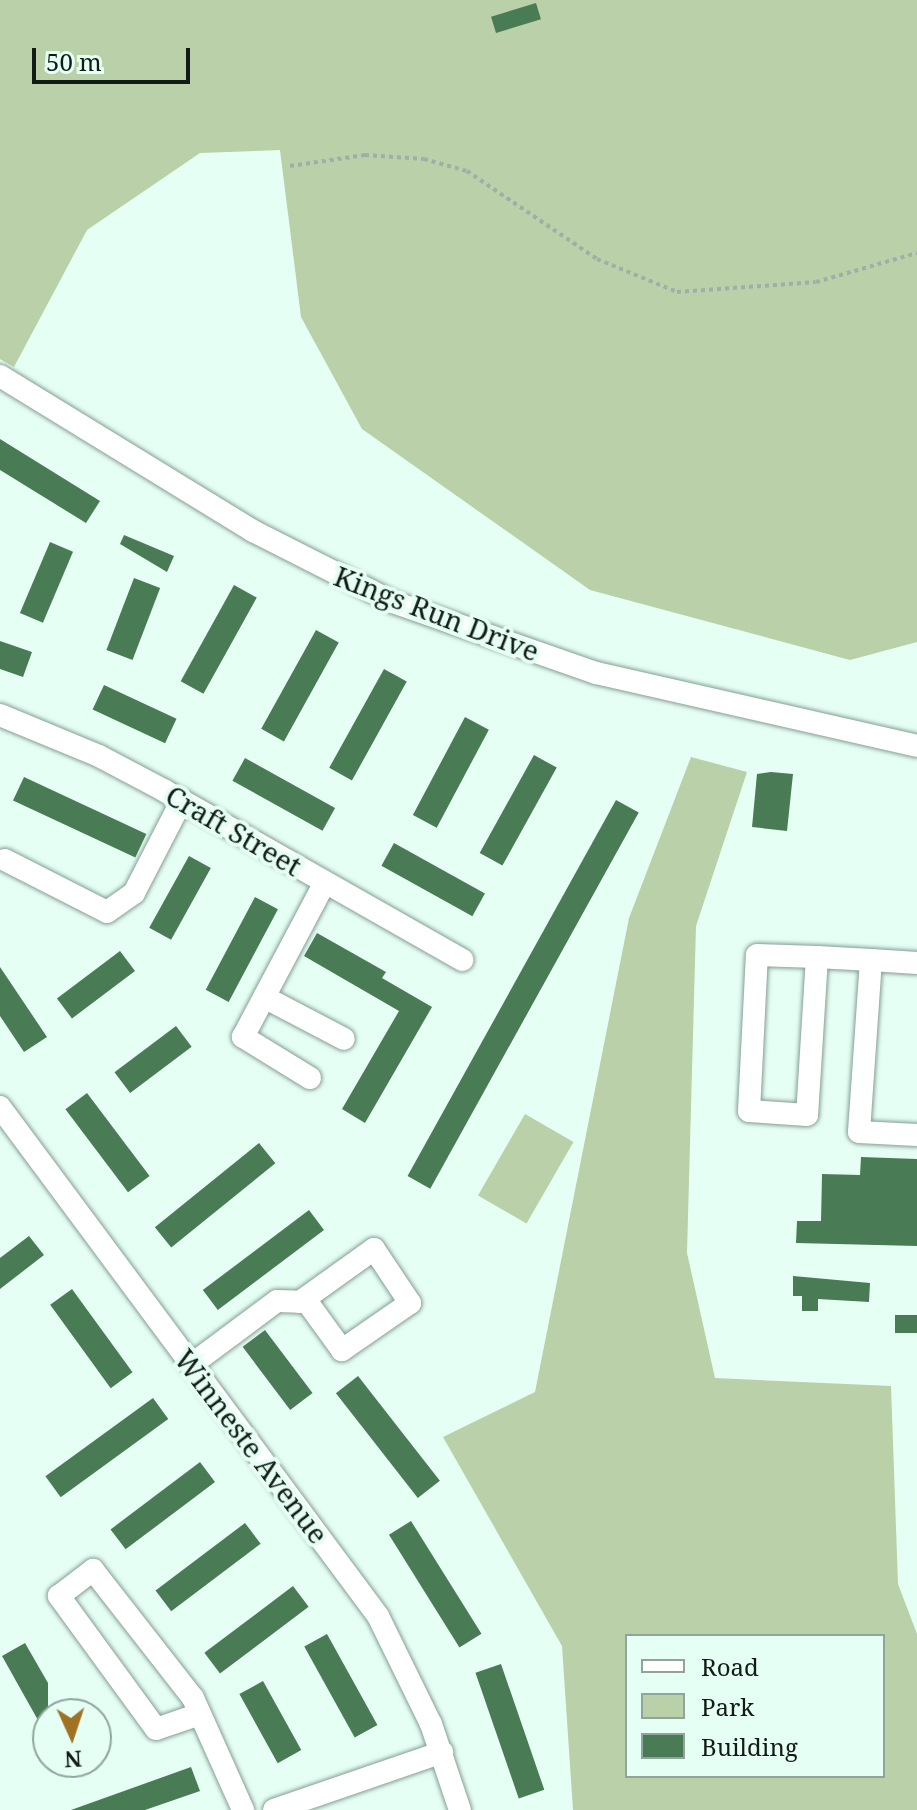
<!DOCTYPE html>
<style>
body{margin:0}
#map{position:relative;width:917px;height:1810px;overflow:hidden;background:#e5fff4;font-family:"Noto Serif",serif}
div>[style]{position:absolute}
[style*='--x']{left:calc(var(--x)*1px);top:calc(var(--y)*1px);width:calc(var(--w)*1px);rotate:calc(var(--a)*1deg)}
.green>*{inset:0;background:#b9d0a8;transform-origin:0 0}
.building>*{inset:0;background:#497b55;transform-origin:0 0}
.path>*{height:4px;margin-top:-2px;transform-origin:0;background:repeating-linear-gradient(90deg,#9cb0a8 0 4px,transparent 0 8px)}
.roads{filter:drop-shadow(0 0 2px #869e94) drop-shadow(0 0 2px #869e94)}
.minor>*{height:22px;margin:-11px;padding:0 11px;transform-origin:11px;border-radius:11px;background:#fff}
span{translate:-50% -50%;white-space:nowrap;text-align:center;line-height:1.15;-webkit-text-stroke:8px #e5fff4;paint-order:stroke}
.street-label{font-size:28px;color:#121b17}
.legend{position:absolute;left:625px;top:1634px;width:260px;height:144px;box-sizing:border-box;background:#e5fff4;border:2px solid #91a49c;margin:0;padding:10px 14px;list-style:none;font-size:24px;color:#121b17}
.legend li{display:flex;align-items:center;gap:16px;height:40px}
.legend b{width:40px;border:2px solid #91a49c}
.north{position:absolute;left:32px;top:1698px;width:80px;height:80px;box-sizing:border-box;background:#e5fff4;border:2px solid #91a49c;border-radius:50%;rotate:177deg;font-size:22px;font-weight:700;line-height:32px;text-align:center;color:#121b17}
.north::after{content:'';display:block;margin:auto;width:28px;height:36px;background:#a07224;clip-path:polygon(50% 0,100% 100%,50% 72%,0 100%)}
.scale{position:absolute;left:32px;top:48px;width:158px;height:36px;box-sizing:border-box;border:4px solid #121b17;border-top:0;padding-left:10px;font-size:24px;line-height:28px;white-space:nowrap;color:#121b17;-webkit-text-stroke:6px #e5fff4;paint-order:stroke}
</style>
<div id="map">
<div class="green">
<div style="clip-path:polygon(0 0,917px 0,917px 642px,850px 660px,590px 590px,362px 429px,301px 317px,280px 150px,200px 153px,87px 230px,14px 367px,0 359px)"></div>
<div style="clip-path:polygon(evenodd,691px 757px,747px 772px,696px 926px,687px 1253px,715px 1378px,891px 1386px,898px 1584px,917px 1634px,917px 1810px,573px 1810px,562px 1646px,443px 1437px,535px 1392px,629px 918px,691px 757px,627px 1636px,883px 1636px,883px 1776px,627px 1776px,627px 1636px)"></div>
<div style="left:525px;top:1114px;width:56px;height:94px;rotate:30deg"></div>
</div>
<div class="building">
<div style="left:536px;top:3px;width:17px;height:47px;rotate:73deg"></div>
<div style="clip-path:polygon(0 439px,100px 501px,86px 523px,0 470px)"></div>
<div style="clip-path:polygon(124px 535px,174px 556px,167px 572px,120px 544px)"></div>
<div style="left:50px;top:542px;width:25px;height:77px;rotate:23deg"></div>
<div style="left:134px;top:578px;width:28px;height:77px;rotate:21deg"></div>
<div style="left:234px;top:585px;width:26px;height:110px;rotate:29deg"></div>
<div style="left:316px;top:630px;width:26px;height:113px;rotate:29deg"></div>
<div style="clip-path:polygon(0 641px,32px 652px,23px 677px,0 669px)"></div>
<div style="left:384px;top:669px;width:26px;height:113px;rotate:29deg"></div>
<div style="left:104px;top:685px;width:80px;height:27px;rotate:25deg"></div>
<div style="left:465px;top:717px;width:27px;height:111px;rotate:28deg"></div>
<div style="left:534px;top:755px;width:26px;height:112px;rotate:29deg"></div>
<div style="left:245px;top:758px;width:103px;height:26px;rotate:29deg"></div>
<div style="clip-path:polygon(771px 772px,793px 774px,787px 831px,752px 827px,757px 774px)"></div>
<div style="left:24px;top:777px;width:135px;height:26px;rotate:25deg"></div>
<div style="left:616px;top:800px;width:26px;height:430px;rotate:29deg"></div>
<div style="left:394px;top:843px;width:104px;height:26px;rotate:29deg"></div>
<div style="left:189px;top:856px;width:25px;height:82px;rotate:29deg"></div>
<div style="left:255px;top:897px;width:26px;height:105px;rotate:28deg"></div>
<div style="clip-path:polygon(317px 933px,386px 972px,382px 978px,432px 1007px,365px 1123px,342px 1109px,399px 1011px,304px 956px)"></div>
<div style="left:120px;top:951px;width:25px;height:79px;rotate:53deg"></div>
<div style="clip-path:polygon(0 967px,47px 1037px,24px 1052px,0 1016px)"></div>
<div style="left:176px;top:1026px;width:26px;height:77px;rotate:53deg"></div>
<div style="left:87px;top:1093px;width:104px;height:27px;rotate:53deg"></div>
<div style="left:259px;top:1143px;width:26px;height:134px;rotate:51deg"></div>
<div style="clip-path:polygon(861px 1157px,917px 1159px,917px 1246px,796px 1243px,797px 1221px,821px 1221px,822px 1174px,860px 1175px)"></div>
<div style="left:309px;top:1210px;width:25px;height:133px;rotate:53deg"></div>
<div style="clip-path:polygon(29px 1236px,44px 1255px,0 1289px,0 1258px)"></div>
<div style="clip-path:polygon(793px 1276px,870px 1283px,869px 1302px,818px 1299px,818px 1311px,802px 1311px,802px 1296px,793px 1296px)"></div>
<div style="left:72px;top:1289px;width:103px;height:27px;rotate:54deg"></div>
<div style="left:895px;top:1315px;width:22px;height:18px"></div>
<div style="left:265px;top:1330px;width:79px;height:28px;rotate:53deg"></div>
<div style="left:358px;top:1376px;width:133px;height:28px;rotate:52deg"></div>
<div style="left:153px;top:1398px;width:26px;height:133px;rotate:54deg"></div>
<div style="left:200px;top:1462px;width:25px;height:112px;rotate:53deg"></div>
<div style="left:411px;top:1521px;width:133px;height:26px;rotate:58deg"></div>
<div style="left:245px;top:1523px;width:26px;height:112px;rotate:53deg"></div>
<div style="left:293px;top:1586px;width:26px;height:111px;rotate:53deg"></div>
<div style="left:327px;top:1634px;width:104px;height:26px;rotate:61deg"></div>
<div style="clip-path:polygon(25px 1643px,48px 1683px,48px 1738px,2px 1656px)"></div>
<div style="left:501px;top:1664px;width:133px;height:27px;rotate:71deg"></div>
<div style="left:263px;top:1681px;width:79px;height:27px;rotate:61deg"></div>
<div style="clip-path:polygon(191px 1767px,200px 1791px,145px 1810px,71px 1810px)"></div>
</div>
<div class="path">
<div style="--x:290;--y:166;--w:76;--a:-8.3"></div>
<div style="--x:365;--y:155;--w:59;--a:3.9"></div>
<div style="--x:424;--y:159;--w:45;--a:15.6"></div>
<div style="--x:467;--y:171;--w:157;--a:34.1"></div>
<div style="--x:597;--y:259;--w:87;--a:22.4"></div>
<div style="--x:677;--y:292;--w:139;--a:-4.1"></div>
<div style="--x:816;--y:282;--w:105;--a:-16"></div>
</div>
<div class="roads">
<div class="minor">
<div style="--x:0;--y:376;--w:297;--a:31.5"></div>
<div style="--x:253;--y:531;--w:157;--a:26.9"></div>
<div style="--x:393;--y:602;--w:215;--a:19.3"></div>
<div style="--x:596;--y:673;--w:329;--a:12.8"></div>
<div style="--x:0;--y:715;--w:107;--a:22.5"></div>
<div style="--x:99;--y:756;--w:75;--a:27.9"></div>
<div style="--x:165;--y:791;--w:342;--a:29.6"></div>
<div style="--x:5;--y:860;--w:114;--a:27"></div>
<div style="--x:107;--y:912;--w:33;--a:-35"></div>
<div style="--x:134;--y:893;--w:105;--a:-62.7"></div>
<div style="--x:817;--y:957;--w:158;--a:93.6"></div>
<div style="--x:807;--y:1115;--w:58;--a:-176.1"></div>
<div style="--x:749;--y:1111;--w:156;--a:-87.1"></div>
<div style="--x:757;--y:955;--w:60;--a:1.9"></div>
<div style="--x:817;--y:957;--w:54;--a:3.2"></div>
<div style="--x:917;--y:963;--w:46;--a:-176.3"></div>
<div style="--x:871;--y:960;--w:172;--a:94"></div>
<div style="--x:859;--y:1132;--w:58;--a:3"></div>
<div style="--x:264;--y:997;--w:90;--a:27.7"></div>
<div style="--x:310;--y:1078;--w:79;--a:-148.5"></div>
<div style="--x:243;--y:1037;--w:175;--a:-62.1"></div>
<div style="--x:0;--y:1107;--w:634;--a:53.4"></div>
<div style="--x:378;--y:1616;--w:120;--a:63.9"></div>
<div style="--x:431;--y:1724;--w:91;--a:71.4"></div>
<div style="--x:191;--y:1365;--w:107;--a:-36.7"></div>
<div style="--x:277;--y:1301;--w:23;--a:2"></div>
<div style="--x:300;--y:1302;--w:91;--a:-35.6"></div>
<div style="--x:374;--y:1249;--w:65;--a:56.3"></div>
<div style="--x:410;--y:1303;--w:83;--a:145.3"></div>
<div style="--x:342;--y:1350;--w:63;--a:-126"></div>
<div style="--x:200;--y:1714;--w:46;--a:161.2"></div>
<div style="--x:156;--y:1729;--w:165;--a:-126.1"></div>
<div style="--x:59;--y:1596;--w:43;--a:-37.4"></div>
<div style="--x:93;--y:1570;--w:162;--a:52"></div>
<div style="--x:193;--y:1698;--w:123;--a:65.9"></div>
<div style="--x:274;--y:1810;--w:178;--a:-19"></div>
</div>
</div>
<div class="street-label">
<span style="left:437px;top:613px;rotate:21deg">Kings Run Drive</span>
<span style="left:234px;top:830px;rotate:30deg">Craft Street</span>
<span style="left:252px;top:1446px;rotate:53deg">Winneste Avenue</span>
</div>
<ul class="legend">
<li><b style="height:10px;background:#fff"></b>Road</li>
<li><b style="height:22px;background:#b9d0a8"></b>Park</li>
<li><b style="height:22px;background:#497b55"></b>Building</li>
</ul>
<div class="north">N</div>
<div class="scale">50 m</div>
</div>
